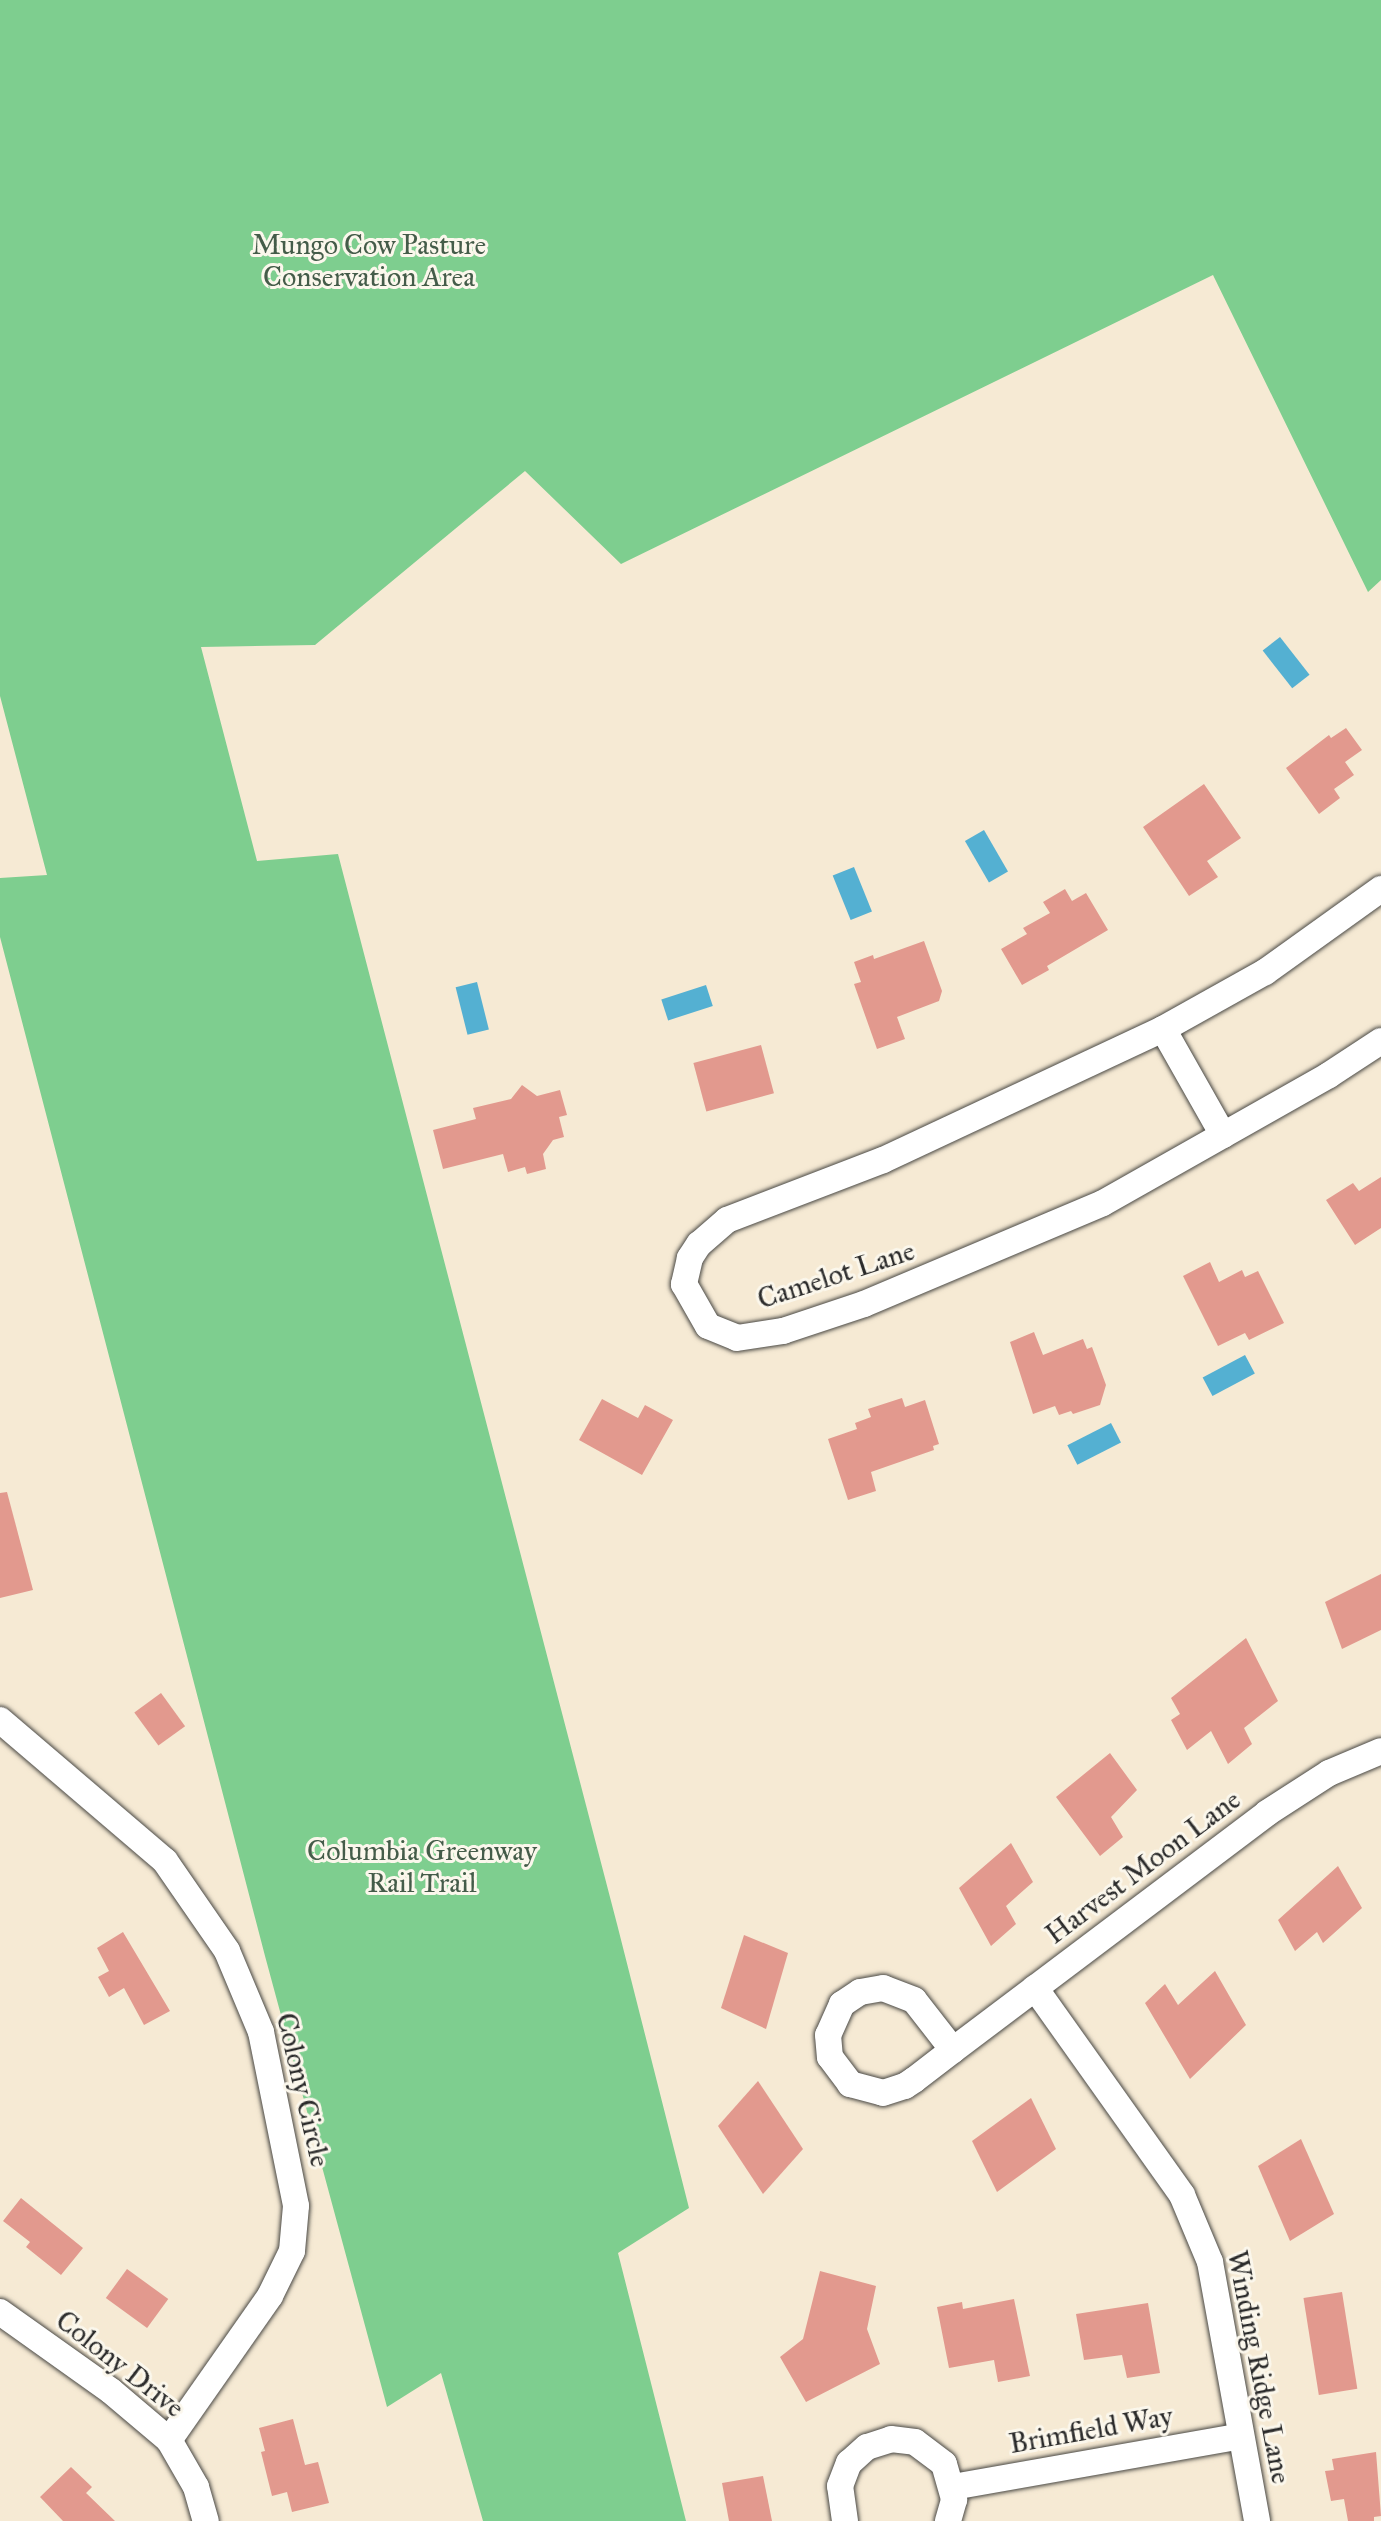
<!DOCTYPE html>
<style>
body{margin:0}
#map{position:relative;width:1381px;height:2521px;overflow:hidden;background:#f6ead4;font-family:"IM FELL Great Primer",serif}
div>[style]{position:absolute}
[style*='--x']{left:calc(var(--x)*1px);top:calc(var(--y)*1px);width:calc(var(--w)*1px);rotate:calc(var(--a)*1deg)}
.green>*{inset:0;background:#7ece8f}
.water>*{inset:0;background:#54b0d2;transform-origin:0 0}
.building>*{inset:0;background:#e2998e;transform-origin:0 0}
.roads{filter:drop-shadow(0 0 2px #494844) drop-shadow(0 0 2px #494844)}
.street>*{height:26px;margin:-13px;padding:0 13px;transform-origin:13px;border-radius:13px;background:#fff}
span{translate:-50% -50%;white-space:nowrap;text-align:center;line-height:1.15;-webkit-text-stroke:6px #fbf7ec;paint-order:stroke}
.park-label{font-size:28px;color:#445c49}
.street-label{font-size:28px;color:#2b2b2b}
</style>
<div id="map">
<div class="green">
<div style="clip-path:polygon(0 0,1381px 0,1381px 580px,1368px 592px,1213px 275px,621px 564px,525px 471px,315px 645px,201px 647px,257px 861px,338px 854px,617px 1924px,689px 2208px,618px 2253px,686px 2521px,483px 2521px,441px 2373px,387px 2407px,265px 1956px,0 937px,0 878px,47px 875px,0 696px)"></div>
</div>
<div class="water">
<div style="left:1280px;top:637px;width:48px;height:22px;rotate:52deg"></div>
<div style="left:984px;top:830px;width:48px;height:22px;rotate:60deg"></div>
<div style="left:854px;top:867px;width:48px;height:23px;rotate:68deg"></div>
<div style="left:477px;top:982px;width:49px;height:22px;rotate:76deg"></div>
<div style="left:706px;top:985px;width:22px;height:47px;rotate:72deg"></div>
<div style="left:1245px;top:1355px;width:21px;height:48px;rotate:62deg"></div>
<div style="left:1111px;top:1423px;width:22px;height:49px;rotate:63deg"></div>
</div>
<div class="building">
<div style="clip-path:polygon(1346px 728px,1362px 750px,1345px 762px,1354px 775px,1334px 789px,1340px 798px,1319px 814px,1286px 768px,1329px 735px,1331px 738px)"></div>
<div style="clip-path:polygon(1204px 784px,1241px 838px,1207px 861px,1218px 877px,1189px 896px,1143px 827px)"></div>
<div style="clip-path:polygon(1065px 889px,1072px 901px,1086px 893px,1108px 930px,1047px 966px,1049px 970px,1022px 985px,1001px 949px,1027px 934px,1023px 928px,1050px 913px,1043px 902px)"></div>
<div style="clip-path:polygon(924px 941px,942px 991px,939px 1001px,897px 1017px,905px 1039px,877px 1049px,854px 984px,861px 982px,854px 962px,873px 955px,874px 959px)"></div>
<div style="left:761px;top:1045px;width:50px;height:70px;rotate:75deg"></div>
<div style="clip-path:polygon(522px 1085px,537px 1096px,560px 1090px,567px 1115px,559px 1117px,564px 1137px,553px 1140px,543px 1154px,546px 1169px,527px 1174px,525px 1167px,508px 1172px,503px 1154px,443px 1169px,433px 1130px,476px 1119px,473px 1108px,511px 1099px)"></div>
<div style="clip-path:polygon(1381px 1177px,1381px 1228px,1355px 1245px,1326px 1200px,1353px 1183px,1359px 1191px)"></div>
<div style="clip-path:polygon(1210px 1262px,1219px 1282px,1242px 1270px,1245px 1277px,1258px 1271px,1284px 1323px,1249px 1340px,1245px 1333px,1218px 1346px,1183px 1276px)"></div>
<div style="clip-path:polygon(1034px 1332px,1043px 1355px,1083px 1339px,1087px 1349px,1092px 1347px,1106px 1385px,1100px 1405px,1073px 1414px,1071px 1411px,1059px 1415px,1055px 1406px,1033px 1414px,1010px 1342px)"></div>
<div style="clip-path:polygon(902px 1398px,905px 1407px,925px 1400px,939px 1444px,933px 1446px,934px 1450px,871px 1472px,876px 1491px,848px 1500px,828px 1439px,857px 1429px,855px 1423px,871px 1417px,868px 1409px)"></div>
<div style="clip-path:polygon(602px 1399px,638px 1418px,645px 1405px,673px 1420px,642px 1475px,579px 1440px)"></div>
<div style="clip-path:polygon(7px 1492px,33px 1590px,0 1598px,0 1493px)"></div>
<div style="clip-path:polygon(1381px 1574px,1381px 1630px,1342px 1649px,1325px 1602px)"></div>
<div style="clip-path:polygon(1246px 1638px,1278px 1701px,1244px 1728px,1252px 1744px,1228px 1764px,1211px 1731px,1187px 1750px,1171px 1720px,1180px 1714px,1171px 1698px)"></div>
<div style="left:161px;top:1693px;width:41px;height:33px;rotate:54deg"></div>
<div style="clip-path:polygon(1110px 1753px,1137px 1790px,1111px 1817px,1123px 1837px,1100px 1856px,1056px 1797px)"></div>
<div style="clip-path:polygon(1011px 1843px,1033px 1882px,1006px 1906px,1016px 1924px,991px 1946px,959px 1888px)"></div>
<div style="clip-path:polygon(1338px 1866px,1362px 1908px,1323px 1943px,1317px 1932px,1295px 1951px,1278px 1920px)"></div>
<div style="clip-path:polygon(123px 1932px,170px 2011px,144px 2025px,124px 1988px,109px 1997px,98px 1977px,109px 1971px,97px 1948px)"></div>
<div style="clip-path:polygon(744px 1935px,788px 1953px,766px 2029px,721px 2008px)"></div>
<div style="clip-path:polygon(1215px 1971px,1246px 2025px,1190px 2079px,1145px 2003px,1165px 1984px,1178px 2005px)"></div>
<div style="clip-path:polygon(758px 2081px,803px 2149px,763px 2194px,718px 2126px)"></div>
<div style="clip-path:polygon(1031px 2098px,1056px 2149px,997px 2192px,972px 2141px)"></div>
<div style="clip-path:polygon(1301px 2139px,1334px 2214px,1290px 2241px,1258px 2166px)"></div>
<div style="clip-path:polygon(21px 2198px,83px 2248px,61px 2275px,26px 2247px,30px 2242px,3px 2221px)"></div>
<div style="left:127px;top:2269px;width:51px;height:36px;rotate:36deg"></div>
<div style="clip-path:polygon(820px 2271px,876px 2286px,867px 2329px,880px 2364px,806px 2402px,780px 2357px,803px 2339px)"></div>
<div style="left:1342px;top:2292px;width:98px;height:39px;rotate:81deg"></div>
<div style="clip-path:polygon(1014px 2299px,1030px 2376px,998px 2382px,994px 2360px,949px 2368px,937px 2307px,962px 2302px,963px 2309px)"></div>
<div style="clip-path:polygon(1148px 2303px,1160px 2373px,1127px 2378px,1122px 2355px,1084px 2360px,1076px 2314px)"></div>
<div style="clip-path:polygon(293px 2419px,305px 2465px,318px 2462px,329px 2503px,292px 2512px,287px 2492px,272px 2496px,261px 2452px,265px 2451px,259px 2428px)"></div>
<div style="clip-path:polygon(1376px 2452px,1381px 2516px,1374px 2517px,1374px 2521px,1348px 2521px,1344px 2499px,1331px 2501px,1325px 2471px,1334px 2470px,1332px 2459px)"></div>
<div style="clip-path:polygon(71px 2467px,92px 2487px,86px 2493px,115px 2521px,63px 2521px,40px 2497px)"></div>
<div style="clip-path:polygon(763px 2476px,772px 2521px,729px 2521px,722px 2483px)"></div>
</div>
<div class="roads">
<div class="street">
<div style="--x:1381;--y:889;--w:143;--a:144.4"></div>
<div style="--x:1265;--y:972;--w:117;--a:150.8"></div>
<div style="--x:1163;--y:1029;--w:309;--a:154.9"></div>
<div style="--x:883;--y:1160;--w:167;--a:159"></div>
<div style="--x:727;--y:1220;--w:37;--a:139"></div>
<div style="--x:699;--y:1244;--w:17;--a:123"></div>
<div style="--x:690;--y:1258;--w:27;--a:103"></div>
<div style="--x:684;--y:1284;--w:48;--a:60.3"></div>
<div style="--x:708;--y:1326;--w:31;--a:22"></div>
<div style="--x:737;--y:1338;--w:47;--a:-8.7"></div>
<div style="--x:783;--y:1331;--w:85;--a:-18.4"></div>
<div style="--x:864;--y:1304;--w:259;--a:-22.9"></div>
<div style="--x:1103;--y:1203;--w:260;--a:-29.5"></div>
<div style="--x:1329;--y:1075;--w:62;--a:-33.2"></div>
<div style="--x:1163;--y:1029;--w:122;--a:60.5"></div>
<div style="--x:0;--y:1720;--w:217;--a:40.5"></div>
<div style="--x:165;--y:1861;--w:109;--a:55.4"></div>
<div style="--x:227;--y:1951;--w:88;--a:67.2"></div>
<div style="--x:261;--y:2032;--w:177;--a:78.6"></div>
<div style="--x:296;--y:2206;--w:45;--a:95.1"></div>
<div style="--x:292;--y:2251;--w:50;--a:116.1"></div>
<div style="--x:270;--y:2296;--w:176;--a:125"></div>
<div style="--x:1035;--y:1988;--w:254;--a:54.6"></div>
<div style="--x:1182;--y:2195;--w:73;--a:67.3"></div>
<div style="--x:1210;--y:2262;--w:263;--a:79.7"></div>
<div style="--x:953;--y:2050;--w:63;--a:-128"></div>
<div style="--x:914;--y:2000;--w:33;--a:-159"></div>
<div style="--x:883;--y:1988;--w:23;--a:170"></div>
<div style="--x:860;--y:1992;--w:22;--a:146"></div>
<div style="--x:842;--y:2004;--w:34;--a:114"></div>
<div style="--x:828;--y:2035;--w:22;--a:85"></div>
<div style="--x:830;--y:2057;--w:34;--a:53"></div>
<div style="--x:850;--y:2084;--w:34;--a:15"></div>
<div style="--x:883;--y:2093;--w:23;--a:-18"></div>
<div style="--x:905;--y:2086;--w:11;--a:-34"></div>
<div style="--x:914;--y:2080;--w:49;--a:-37.6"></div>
<div style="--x:953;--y:2050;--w:393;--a:-37"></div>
<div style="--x:1267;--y:1813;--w:74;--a:-32.8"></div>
<div style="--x:1329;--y:1773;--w:56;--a:-22.9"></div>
<div style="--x:0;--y:2312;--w:136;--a:35.4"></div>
<div style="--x:111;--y:2391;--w:76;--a:40.2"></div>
<div style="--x:169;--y:2440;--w:54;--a:60.1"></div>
<div style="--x:196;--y:2487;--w:35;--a:74"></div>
<div style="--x:953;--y:2487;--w:292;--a:-10"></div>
<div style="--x:845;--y:2521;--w:35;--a:-98"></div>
<div style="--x:840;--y:2486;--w:25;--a:-69"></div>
<div style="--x:849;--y:2463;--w:24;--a:-42"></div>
<div style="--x:867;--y:2447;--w:25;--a:-18"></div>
<div style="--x:891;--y:2439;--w:24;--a:7"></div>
<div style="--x:915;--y:2442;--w:36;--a:37"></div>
<div style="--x:944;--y:2464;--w:37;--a:74"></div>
<div style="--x:954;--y:2500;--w:22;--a:106"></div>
</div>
</div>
<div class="park-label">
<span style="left:369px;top:261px">Mungo Cow Pasture<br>Conservation Area</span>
<span style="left:422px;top:1867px">Columbia Greenway<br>Rail Trail</span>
</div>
<div class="street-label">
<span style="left:836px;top:1275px;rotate:-18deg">Camelot Lane</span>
<span style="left:1143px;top:1867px;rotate:-37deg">Harvest Moon Lane</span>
<span style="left:303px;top:2090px;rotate:77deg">Colony Circle</span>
<span style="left:120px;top:2364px;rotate:38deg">Colony Drive</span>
<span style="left:1259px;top:2367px;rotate:79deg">Winding Ridge Lane</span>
<span style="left:1091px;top:2430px;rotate:-10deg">Brimfield Way</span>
</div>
</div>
